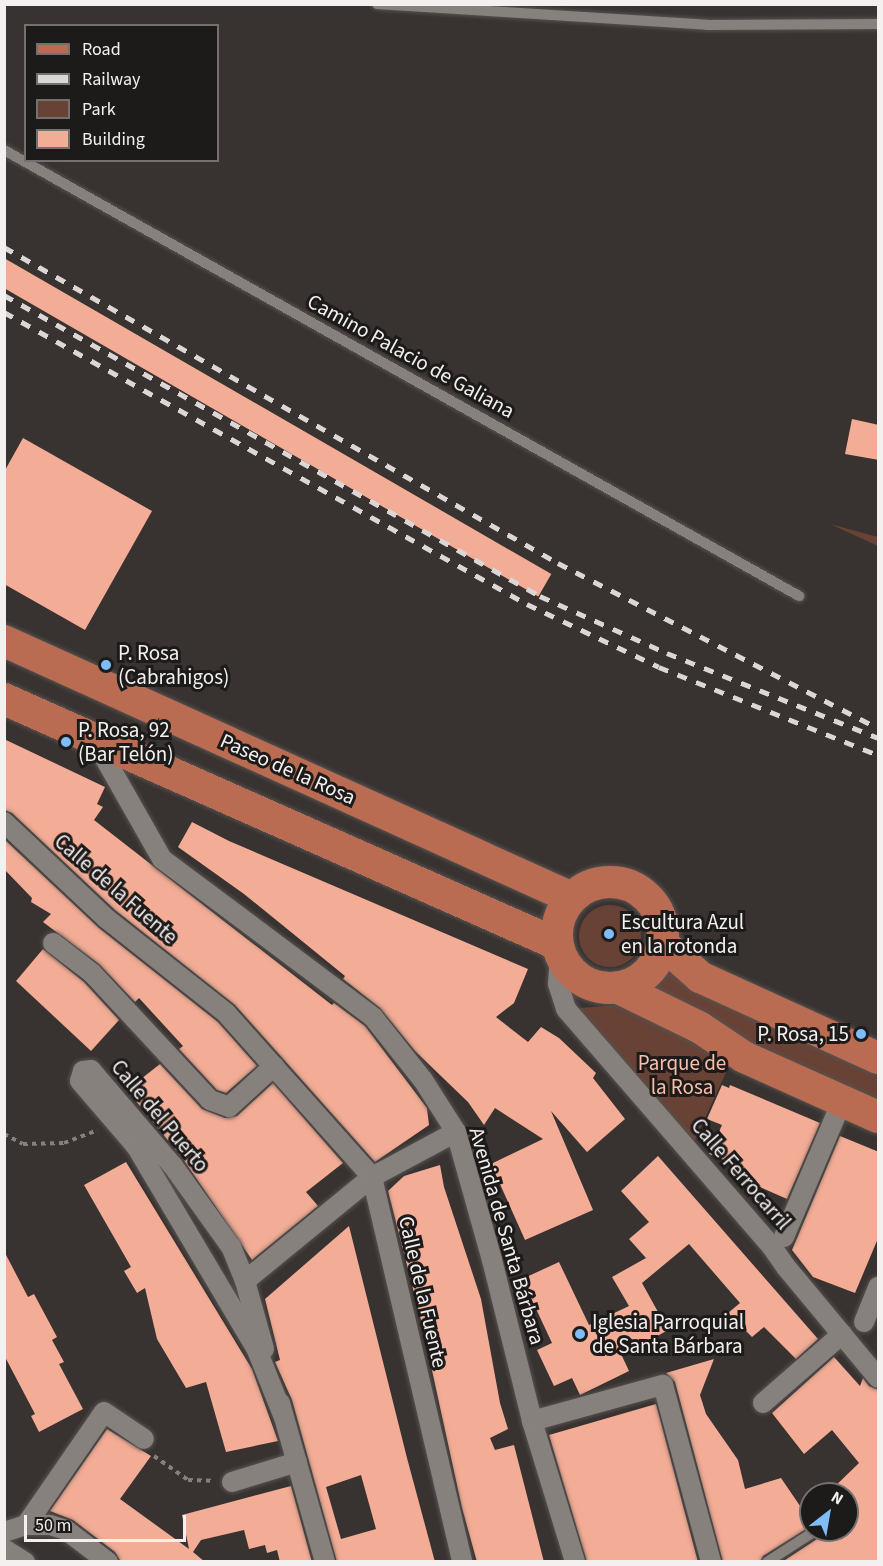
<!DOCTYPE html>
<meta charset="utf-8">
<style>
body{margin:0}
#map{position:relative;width:883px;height:1566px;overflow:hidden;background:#383230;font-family:"Source Sans 3",sans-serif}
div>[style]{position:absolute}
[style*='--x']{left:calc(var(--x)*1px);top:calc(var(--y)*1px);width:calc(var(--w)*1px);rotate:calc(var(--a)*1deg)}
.green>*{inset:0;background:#694236}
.round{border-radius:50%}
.building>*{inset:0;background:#f3ac95;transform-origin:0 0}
.path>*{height:4px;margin-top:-2px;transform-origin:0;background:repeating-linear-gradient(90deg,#85807e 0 4.5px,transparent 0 9px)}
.roads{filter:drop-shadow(0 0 2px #565250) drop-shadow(0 0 2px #565250)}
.service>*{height:10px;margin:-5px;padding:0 5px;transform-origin:5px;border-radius:5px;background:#87817e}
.minor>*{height:20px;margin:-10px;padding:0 10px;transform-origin:10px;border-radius:10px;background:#87817e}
.primary>*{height:32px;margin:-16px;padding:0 16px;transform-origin:16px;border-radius:16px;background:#b96c52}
.primary>.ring{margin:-16px;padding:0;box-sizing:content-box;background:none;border:32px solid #b96c52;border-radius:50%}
.rail>*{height:4.5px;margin-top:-2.25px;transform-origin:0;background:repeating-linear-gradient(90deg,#dbd7d6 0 10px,transparent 0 20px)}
.dots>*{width:16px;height:16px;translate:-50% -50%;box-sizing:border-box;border:3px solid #1d1b1a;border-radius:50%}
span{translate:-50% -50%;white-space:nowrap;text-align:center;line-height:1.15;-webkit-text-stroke:6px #1d1b1a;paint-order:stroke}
.street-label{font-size:21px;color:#f4f0ef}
.poi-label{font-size:21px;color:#f4f0ef}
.left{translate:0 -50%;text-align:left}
.right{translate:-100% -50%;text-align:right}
.park-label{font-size:21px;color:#f9beac}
.frame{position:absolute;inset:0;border:6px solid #f4f0ef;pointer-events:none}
.legend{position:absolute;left:24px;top:24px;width:195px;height:138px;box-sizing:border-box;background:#1d1b1a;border:2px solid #73706f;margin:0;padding:8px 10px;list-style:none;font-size:18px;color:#f4f0ef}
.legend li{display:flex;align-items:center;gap:12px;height:30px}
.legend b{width:30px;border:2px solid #73706f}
.north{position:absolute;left:799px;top:1482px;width:60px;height:60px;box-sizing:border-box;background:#1d1b1a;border:2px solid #73706f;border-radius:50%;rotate:31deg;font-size:16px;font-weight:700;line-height:24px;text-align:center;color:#f4f0ef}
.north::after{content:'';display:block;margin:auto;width:21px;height:27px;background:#7ebdf9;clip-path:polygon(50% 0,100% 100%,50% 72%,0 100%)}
.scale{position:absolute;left:24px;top:1515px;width:162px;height:27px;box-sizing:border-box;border:3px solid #f4f0ef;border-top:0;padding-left:8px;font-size:18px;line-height:21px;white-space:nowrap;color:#f4f0ef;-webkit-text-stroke:4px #1d1b1a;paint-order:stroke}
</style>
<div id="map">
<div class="green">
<div style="clip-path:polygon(830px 524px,878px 537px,878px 546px)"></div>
<div class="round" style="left:579px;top:905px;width:62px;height:62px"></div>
<div style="clip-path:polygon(674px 964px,878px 1064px,878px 1110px,649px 993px)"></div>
<div style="clip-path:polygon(619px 1005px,734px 1055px,694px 1142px,566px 1009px)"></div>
</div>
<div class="building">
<div style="left:4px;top:258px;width:632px;height:26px;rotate:30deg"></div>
<div style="clip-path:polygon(852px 419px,879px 425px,879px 460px,845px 454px)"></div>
<div style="clip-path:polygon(23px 438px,152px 511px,85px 630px,4px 584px,4px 472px)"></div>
<div style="clip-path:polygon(4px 739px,105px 787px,97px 804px,103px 807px,94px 820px,332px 1005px,334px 1003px,365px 1026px,427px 1108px,429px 1125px,375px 1162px,235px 1005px,115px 910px,12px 813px,4px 810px)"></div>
<div style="clip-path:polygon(192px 822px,229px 841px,528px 969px,514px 1003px,496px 1017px,528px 1042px,541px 1027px,559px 1038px,596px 1073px,593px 1078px,625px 1119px,587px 1152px,551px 1111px,593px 1210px,525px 1240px,491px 1164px,543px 1139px,495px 1108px,484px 1125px,468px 1102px,415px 1051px,380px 1008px,347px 982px,343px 979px,345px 976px,244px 894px,178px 847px)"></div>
<div style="clip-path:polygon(4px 839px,99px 928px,218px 1022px,257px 1066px,226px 1093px,217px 1090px,179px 1049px,183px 1046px,139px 998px,135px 1002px,99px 964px,43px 922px,51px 914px,31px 902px,32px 898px,4px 869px)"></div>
<div style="clip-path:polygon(43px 949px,84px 982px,119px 1020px,91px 1051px,16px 981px)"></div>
<div style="clip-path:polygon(160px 1064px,202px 1109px,225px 1118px,237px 1116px,273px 1083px,343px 1163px,306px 1192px,318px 1206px,252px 1260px,183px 1159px,127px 1090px)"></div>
<div style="clip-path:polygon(722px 1085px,729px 1088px,730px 1085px,820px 1123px,787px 1199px,742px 1179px,743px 1175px,733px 1170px,735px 1167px,726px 1164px,727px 1161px,709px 1154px,722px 1125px,707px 1119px)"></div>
<div style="clip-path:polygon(840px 1136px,879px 1152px,879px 1236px,855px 1293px,813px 1277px,792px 1250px)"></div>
<div style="clip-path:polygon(658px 1156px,818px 1339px,796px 1359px,764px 1327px,752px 1337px,728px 1313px,740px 1303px,689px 1244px,642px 1283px,668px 1330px,622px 1356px,629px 1371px,580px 1395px,572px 1378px,554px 1386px,537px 1350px,552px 1343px,522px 1279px,559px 1262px,589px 1325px,629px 1306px,612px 1277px,646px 1258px,629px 1239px,649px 1222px,621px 1191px)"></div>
<div style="clip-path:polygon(126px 1162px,252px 1369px,278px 1441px,226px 1452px,206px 1382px,186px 1388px,157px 1339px,145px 1288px,137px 1293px,124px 1271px,131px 1267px,84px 1185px)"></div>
<div style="clip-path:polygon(440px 1165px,444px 1187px,481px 1299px,500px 1403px,508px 1429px,490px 1438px,495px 1450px,514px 1445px,544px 1562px,477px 1562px,462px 1508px,421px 1320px,388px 1191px,404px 1176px)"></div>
<div style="clip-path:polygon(evenodd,349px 1226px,407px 1458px,435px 1562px,337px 1562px,292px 1400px,275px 1362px,280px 1360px,265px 1299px,349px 1226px,361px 1475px,376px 1529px,341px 1539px,326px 1487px,361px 1475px)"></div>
<div style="clip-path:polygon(4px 1251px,28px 1297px,34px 1294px,57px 1337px,52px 1340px,64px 1362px,59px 1364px,83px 1409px,39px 1432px,31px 1416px,35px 1414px,4px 1355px)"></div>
<div style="clip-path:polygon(834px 1357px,860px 1386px,863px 1378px,869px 1386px,879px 1390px,879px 1562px,782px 1562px,817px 1539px,819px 1530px,847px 1530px,847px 1494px,827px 1494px,859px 1463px,832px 1430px,804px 1454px,772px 1413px)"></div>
<div style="clip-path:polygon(714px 1359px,700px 1395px,706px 1414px,738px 1460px,745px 1489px,781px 1478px,811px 1522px,811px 1526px,763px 1556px,760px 1562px,723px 1562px,675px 1382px,666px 1373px)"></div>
<div style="clip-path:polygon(656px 1404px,698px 1562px,587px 1562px,549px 1435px)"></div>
<div style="clip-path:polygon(107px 1429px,151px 1456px,120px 1499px,189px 1549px,182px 1515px,291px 1486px,312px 1562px,280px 1562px,277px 1550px,267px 1553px,265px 1545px,249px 1549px,244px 1530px,201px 1540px,193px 1552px,205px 1562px,121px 1562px,115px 1552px,73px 1520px,50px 1511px)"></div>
</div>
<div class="path">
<div style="--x:4;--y:1134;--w:21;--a:28"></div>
<div style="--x:23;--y:1144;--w:41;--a:-1.4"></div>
<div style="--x:64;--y:1143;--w:36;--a:-21"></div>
<div style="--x:154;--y:1456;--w:42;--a:35.2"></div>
<div style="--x:188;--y:1480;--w:24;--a:2"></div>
</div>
<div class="roads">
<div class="service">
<div style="--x:377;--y:4;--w:331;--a:3.6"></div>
<div style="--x:707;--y:25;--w:171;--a:-0.3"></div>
<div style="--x:4;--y:150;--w:912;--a:29.29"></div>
<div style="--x:767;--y:1562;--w:54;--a:-32.8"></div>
</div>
<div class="minor">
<div style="--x:95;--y:741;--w:136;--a:60.4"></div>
<div style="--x:162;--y:859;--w:264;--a:36.8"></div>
<div style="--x:373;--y:1017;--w:80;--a:51.6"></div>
<div style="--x:423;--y:1080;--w:62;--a:57.6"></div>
<div style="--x:456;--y:1132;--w:133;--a:74.3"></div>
<div style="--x:492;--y:1260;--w:166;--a:76"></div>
<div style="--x:532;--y:1421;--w:147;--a:73"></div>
<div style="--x:4;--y:822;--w:141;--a:43.3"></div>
<div style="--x:107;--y:919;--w:152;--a:38.3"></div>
<div style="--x:226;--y:1013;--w:220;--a:48.3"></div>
<div style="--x:372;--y:1177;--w:395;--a:76.8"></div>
<div style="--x:53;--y:943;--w:49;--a:37.6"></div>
<div style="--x:92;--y:973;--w:173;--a:47.1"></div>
<div style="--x:210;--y:1100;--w:20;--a:20"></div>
<div style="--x:229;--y:1107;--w:61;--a:-42.3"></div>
<div style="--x:560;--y:955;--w:29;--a:94"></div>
<div style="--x:558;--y:984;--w:26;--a:72"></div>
<div style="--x:566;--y:1009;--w:315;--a:49.1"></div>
<div style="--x:772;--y:1247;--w:24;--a:55"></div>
<div style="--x:786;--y:1267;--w:144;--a:50.3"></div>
<div style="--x:784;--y:1237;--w:148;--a:-66.9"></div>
<div style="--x:245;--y:1281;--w:37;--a:-112"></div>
<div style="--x:231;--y:1247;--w:100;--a:-125.6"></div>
<div style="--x:173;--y:1166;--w:126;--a:-130.5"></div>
<div style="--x:91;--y:1070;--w:8;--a:173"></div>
<div style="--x:83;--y:1071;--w:10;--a:107"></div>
<div style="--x:80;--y:1081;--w:86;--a:49.3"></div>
<div style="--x:136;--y:1146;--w:237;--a:59.3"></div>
<div style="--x:257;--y:1350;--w:70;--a:68.2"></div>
<div style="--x:864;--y:1322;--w:38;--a:-68"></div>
<div style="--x:264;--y:1349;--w:71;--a:-105.6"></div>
<div style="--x:245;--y:1281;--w:164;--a:-39.3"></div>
<div style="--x:372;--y:1177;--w:95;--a:-28.2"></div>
<div style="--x:280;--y:1403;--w:165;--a:74.2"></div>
<div style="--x:763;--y:1403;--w:105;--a:-41.1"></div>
<div style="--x:532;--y:1421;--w:136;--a:-15.4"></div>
<div style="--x:663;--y:1385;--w:183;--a:74.8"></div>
<div style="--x:232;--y:1482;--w:68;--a:-17.1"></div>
<div style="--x:26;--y:1525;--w:137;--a:-55.4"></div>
<div style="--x:104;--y:1412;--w:48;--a:34"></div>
<div style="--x:4;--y:1532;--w:23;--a:-18"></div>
<div style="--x:26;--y:1525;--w:24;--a:0"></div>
<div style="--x:50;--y:1525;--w:17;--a:17"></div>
<div style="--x:66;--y:1530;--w:53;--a:37.3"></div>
<div style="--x:4;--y:1549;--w:25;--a:32"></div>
</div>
<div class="primary">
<div style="--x:4;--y:641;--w:623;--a:24.35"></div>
<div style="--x:4;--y:699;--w:605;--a:23.9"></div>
<div class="ring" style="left:557px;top:882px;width:74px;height:74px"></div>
<div style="--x:663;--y:944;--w:50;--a:41.7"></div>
<div style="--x:700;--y:977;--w:196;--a:24.5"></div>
<div style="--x:619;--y:988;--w:89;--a:26"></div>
<div style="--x:699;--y:1027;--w:54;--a:33.7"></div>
<div style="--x:744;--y:1057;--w:147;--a:24.1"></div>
</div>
</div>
<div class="rail">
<div style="--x:4;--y:247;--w:638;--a:29.7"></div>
<div style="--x:558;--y:563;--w:360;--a:27.3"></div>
<div style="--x:4;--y:295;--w:615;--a:29.32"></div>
<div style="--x:540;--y:596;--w:139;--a:24.2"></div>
<div style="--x:667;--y:653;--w:227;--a:21.9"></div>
<div style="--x:4;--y:312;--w:599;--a:29.18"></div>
<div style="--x:527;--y:604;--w:146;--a:25.5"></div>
<div style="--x:659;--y:667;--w:236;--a:21.9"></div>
</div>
<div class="dots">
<div style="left:106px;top:665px;background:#7ebdf9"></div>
<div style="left:66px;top:742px;background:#7ebdf9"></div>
<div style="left:609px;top:934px;background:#7ebdf9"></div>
<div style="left:861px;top:1034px;background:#7ebdf9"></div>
<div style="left:580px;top:1334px;background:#7ebdf9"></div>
</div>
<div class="street-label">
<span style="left:411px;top:356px;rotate:29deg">Camino Palacio de Galiana</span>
<span style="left:288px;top:769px;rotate:24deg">Paseo de la Rosa</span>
<span style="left:116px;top:889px;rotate:41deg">Calle de la Fuente</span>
<span style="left:160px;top:1116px;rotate:50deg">Calle del Puerto</span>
<span style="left:741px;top:1174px;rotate:49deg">Calle Ferrocarril</span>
<span style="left:507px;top:1236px;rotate:74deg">Avenida de Santa Bárbara</span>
<span style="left:423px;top:1292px;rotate:77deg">Calle de la Fuente</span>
</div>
<div class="poi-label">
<span class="left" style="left:118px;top:665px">P. Rosa<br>(Cabrahigos)</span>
<span class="left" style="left:78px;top:742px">P. Rosa, 92<br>(Bar Telón)</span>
<span class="left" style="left:621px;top:934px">Escultura Azul<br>en la rotonda</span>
<span class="right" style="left:849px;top:1034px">P. Rosa, 15</span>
<span class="left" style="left:592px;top:1334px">Iglesia Parroquial<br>de Santa Bárbara</span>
</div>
<div class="park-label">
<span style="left:682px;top:1075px">Parque de<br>la Rosa</span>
</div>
<div class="frame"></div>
<ul class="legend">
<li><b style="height:8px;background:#b96c52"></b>Road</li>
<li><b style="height:8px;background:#dbd7d6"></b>Railway</li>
<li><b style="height:16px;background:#694236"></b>Park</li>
<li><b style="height:16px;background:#f3ac95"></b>Building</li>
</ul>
<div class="north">N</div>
<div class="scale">50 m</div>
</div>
